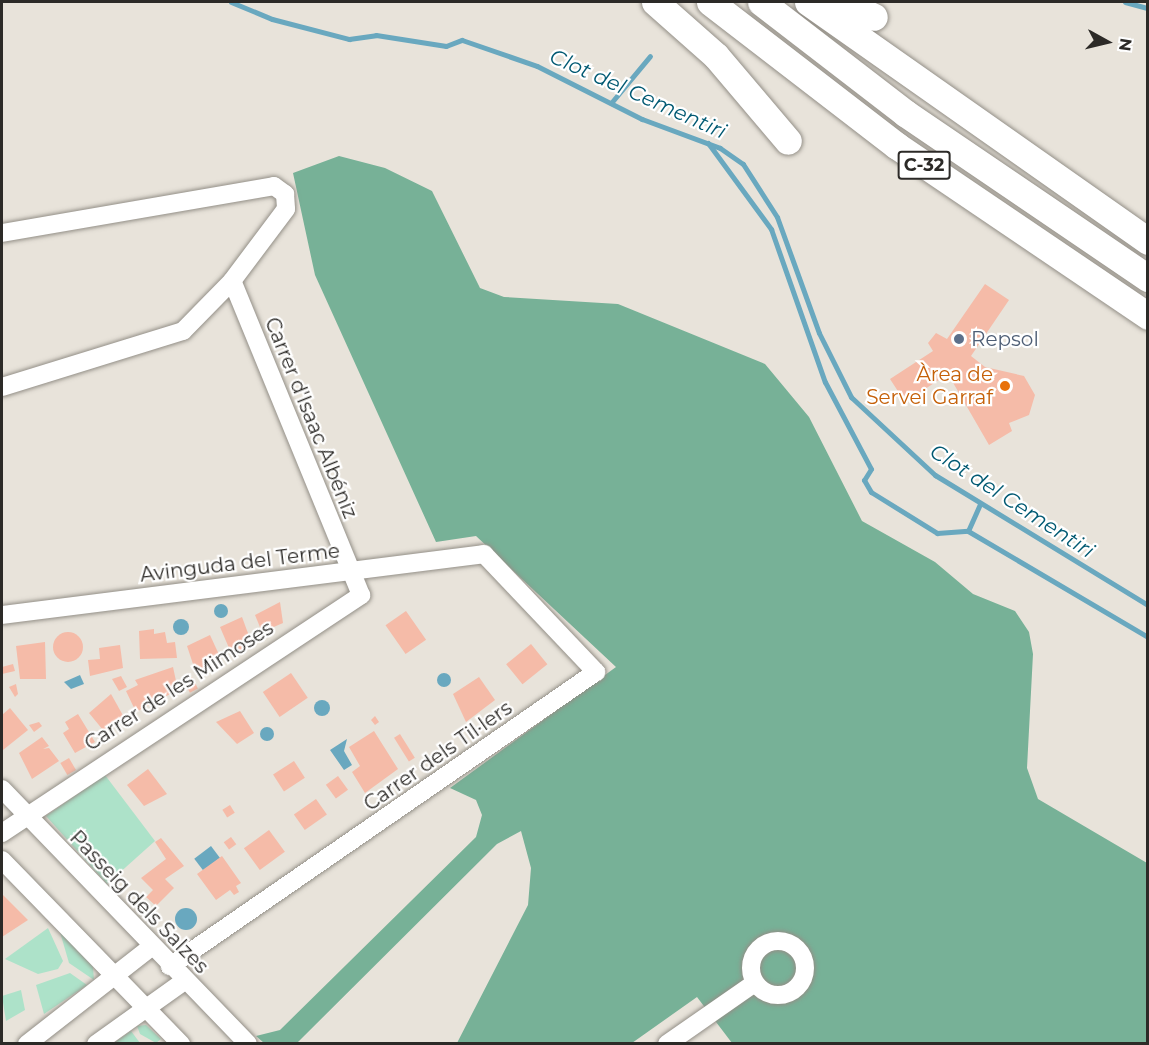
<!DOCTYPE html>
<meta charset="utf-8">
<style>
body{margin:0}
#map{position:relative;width:1149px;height:1045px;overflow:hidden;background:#e8e3da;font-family:Montserrat,sans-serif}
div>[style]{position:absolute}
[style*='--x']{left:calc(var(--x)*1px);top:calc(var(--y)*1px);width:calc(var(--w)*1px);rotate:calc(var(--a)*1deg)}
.green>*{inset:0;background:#ade2c9}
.forest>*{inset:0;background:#77b197}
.water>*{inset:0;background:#69a8bf;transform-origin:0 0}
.round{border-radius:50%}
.stream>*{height:5px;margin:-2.5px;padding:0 2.5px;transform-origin:2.5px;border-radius:2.5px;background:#69a8bf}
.building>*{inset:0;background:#f5bba8;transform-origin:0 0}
.roads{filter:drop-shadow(0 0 2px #938f87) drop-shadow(0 0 2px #938f87)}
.minor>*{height:18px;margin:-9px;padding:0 9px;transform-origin:9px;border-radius:9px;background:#fff}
.minor>.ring{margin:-9px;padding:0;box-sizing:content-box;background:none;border:18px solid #fff;border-radius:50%}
.highway>*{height:27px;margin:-13.5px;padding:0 13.5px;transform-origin:13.5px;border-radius:13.5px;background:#fff}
.dots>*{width:16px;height:16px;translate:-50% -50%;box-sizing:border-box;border:3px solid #fff;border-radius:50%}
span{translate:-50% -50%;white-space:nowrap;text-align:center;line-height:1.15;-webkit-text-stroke:4.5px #fff;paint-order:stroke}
.shield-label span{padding:2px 4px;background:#fff;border:2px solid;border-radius:4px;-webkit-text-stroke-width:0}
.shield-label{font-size:18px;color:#2c2a27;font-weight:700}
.service-label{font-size:20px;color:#4e5e75}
.left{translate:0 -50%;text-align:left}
.food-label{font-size:20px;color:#c56008}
.right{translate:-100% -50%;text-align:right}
.street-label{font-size:20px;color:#2c2a27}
.water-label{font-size:21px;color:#005972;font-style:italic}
.frame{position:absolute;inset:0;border:3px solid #2c2a27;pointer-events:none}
.north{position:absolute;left:1077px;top:12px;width:60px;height:60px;-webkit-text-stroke:4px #fff;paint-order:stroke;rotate:98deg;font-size:16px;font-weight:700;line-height:24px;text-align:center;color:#2c2a27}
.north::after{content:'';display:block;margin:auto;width:21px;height:27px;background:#2c2a27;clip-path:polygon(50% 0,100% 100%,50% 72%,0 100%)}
</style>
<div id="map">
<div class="green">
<div style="clip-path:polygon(105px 775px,155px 841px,107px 884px,46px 816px)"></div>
<div style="clip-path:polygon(48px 928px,63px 961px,58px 969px,38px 974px,5px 959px)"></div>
<div style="clip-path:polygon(60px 932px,93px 967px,94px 980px,69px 963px)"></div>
<div style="clip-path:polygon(70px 973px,87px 985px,44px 1014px,36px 985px)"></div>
<div style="clip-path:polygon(21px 990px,25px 1010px,6px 1021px,2px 996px)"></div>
<div style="clip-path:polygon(146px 1025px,161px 1039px,156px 1043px,140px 1034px,137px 1026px)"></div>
<div style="clip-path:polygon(131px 1031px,140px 1043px,114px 1043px)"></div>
</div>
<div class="forest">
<div style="clip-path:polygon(339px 156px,385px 168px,432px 191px,480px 288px,504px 297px,618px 304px,765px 364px,809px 417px,862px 521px,935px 562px,973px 594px,1015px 611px,1029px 632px,1033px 654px,1027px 768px,1038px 799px,1147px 863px,1147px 1043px,732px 1043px,697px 997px,632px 1043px,457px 1043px,528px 905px,531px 868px,521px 831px,497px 844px,297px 1043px,264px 1043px,256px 1036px,280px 1030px,476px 837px,482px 815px,476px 800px,450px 788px,616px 667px,476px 536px,436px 542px,315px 275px,293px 173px)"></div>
</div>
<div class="water">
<div class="round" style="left:214px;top:604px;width:14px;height:14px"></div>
<div class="round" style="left:173px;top:619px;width:16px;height:16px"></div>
<div class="round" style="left:437px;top:673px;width:14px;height:14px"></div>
<div style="clip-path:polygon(80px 675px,84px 684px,71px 689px,64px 682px)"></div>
<div class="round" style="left:314px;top:700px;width:16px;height:16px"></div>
<div class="round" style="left:260px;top:727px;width:14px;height:14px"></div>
<div style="clip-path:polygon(347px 739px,344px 751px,352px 765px,344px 770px,330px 750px)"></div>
<div style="left:211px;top:846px;width:15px;height:21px;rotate:53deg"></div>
<div class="round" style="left:175px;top:908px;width:22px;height:22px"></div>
</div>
<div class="stream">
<div style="--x:231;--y:2;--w:44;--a:22.5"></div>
<div style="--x:272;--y:19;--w:80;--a:14.6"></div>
<div style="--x:349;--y:39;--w:27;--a:-8"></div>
<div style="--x:376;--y:35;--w:71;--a:8.9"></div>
<div style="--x:446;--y:46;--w:17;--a:-21"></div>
<div style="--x:462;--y:40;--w:79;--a:19.1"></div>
<div style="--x:537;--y:66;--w:118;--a:26.8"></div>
<div style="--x:642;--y:119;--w:83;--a:20.4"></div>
<div style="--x:720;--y:148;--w:28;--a:35"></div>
<div style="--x:743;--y:164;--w:63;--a:57.3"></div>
<div style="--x:777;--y:217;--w:123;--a:70.1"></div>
<div style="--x:819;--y:333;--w:72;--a:63.4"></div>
<div style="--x:851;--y:397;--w:115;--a:42.9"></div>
<div style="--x:935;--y:475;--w:250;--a:31.4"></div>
<div style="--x:1125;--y:2;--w:24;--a:15"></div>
<div style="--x:611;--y:103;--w:61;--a:-50.3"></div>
<div style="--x:708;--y:143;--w:107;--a:53.8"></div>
<div style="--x:771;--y:229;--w:162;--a:70.6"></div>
<div style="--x:825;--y:382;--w:98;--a:62.1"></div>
<div style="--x:871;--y:469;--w:13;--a:122"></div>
<div style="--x:864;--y:480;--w:14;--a:60"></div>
<div style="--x:871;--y:492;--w:78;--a:31.8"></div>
<div style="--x:937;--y:533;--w:31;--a:-4"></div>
<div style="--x:968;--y:531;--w:209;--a:30.5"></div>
<div style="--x:968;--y:531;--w:30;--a:-66"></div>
</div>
<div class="building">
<div style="clip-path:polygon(985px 284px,1009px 300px,971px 356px,985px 367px,1024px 376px,1035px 395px,1029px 415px,1009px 423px,1012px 431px,989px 445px,948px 374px,905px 402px,890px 379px,933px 351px,928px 343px,936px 333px,947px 339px)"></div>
<div style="clip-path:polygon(280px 602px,283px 623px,262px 632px,255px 615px)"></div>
<div style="left:406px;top:611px;width:35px;height:25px;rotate:55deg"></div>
<div style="clip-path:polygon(242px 617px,252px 644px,232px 655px,220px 627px)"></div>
<div style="clip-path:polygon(154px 629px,154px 634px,165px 632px,167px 643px,175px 642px,177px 658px,140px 659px,139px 631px)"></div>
<div class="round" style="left:53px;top:632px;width:30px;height:30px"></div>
<div style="clip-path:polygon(210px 635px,221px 659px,197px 676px,187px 646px)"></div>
<div style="clip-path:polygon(45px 642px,46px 679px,20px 679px,16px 646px)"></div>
<div style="left:531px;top:644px;width:26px;height:32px;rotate:51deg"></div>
<div style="clip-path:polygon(120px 645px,123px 668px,90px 676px,88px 660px,100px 659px,99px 648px)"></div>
<div style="clip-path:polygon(13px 664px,15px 671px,2px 674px,2px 667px)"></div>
<div style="clip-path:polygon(173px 667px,178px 690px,136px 712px,126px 691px,138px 685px,135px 680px)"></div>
<div style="left:291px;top:673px;width:30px;height:34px;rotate:56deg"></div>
<div style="clip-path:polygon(121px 676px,127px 687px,119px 691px,112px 679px)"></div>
<div style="left:192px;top:677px;width:13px;height:9px;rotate:63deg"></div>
<div style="clip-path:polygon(479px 677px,495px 700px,466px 722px,453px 694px)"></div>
<div style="clip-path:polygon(16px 684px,18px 694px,15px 697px,9px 687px)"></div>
<div style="clip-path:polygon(111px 694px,125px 719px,103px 730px,89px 713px)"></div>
<div style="clip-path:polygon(10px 708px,28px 730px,3px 750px,2px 715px)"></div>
<div style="clip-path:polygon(240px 711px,254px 733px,237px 744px,216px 722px)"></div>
<div style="clip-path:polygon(78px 714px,95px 742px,75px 753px,63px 733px,69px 729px,65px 722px)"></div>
<div style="clip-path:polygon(375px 716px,379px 722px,375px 725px,371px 720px)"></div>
<div style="clip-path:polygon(39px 722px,42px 726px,34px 732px,29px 725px)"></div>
<div style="clip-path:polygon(374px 731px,398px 769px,365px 793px,352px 772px,360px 766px,349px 747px)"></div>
<div style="left:400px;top:734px;width:28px;height:7px;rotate:58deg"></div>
<div style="clip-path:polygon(42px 737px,49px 746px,43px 749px,49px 748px,59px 761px,32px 779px,19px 753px)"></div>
<div style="left:69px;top:758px;width:14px;height:10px;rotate:60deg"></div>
<div style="left:294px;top:761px;width:20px;height:25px;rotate:57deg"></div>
<div style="clip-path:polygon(148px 769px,167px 794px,144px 806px,127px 785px)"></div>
<div style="left:338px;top:776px;width:17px;height:15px;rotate:54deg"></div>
<div style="left:316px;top:799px;width:19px;height:27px;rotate:55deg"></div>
<div style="left:230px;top:805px;width:9px;height:9px;rotate:58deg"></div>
<div style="left:269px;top:830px;width:27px;height:31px;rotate:54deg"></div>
<div style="left:231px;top:837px;width:9px;height:9px;rotate:54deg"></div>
<div style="clip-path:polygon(161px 838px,184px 866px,165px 879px,174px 888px,156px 906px,146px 897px,153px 890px,141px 878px,166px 859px,155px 842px)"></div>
<div style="clip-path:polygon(222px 856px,241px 883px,236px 886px,239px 892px,234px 895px,230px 890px,216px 900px,197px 874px)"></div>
<div style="clip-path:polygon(2px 894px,28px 920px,2px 937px)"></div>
</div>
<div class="roads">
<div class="minor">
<div style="--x:2;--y:233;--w:276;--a:-9.8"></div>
<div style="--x:274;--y:186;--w:14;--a:36"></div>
<div style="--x:285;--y:194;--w:15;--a:86"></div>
<div style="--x:286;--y:209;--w:90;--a:126.9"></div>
<div style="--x:232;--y:281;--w:70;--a:134.4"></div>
<div style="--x:183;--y:331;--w:189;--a:162.8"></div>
<div style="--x:2;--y:615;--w:486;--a:-7.2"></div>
<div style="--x:484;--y:554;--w:163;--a:46.5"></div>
<div style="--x:596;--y:672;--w:518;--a:145.39"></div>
<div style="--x:2;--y:789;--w:354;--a:46"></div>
<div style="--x:2;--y:833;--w:431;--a:-33.5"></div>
<div style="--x:361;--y:595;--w:339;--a:-112.3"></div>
<div style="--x:2;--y:860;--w:257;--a:45.8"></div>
<div class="ring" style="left:751px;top:941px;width:36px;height:36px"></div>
<div style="--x:27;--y:1044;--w:157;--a:-38"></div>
<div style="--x:96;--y:1044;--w:107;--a:-35.5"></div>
<div style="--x:667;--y:1044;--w:103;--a:-34.8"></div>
</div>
<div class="highway">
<div style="--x:655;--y:2;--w:81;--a:41.5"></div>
<div style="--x:716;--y:56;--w:111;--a:49.7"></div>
<div style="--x:710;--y:2;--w:236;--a:37.6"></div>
<div style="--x:897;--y:146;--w:303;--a:34.1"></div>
<div style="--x:761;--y:2;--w:182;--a:37.6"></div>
<div style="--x:905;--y:113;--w:294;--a:34.2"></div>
<div style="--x:808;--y:2;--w:416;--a:35.1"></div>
<div style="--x:842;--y:2;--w:35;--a:25"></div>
</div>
</div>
<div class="dots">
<div style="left:959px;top:339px;background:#5c6f8a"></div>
<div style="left:1005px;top:386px;background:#e8710a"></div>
</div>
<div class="shield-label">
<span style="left:924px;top:165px">C-32</span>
</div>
<div class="service-label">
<span class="left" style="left:971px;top:339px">Repsol</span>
</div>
<div class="food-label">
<span class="right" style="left:993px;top:386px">Àrea de<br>Servei Garraf</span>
</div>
<div class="street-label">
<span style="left:311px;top:418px;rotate:68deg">Carrer d'Isaac Albéniz</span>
<span style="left:240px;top:563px;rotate:-7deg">Avinguda del Terme</span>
<span style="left:179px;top:686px;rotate:-33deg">Carrer de les Mimoses</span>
<span style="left:438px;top:756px;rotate:-35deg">Carrer dels Til·lers</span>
<span style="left:139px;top:902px;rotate:46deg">Passeig dels Salzes</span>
</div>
<div class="water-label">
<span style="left:638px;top:94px;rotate:24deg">Clot del Cementiri</span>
<span style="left:1012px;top:501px;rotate:33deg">Clot del Cementiri</span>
</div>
<div class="frame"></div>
<div class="north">N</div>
</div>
